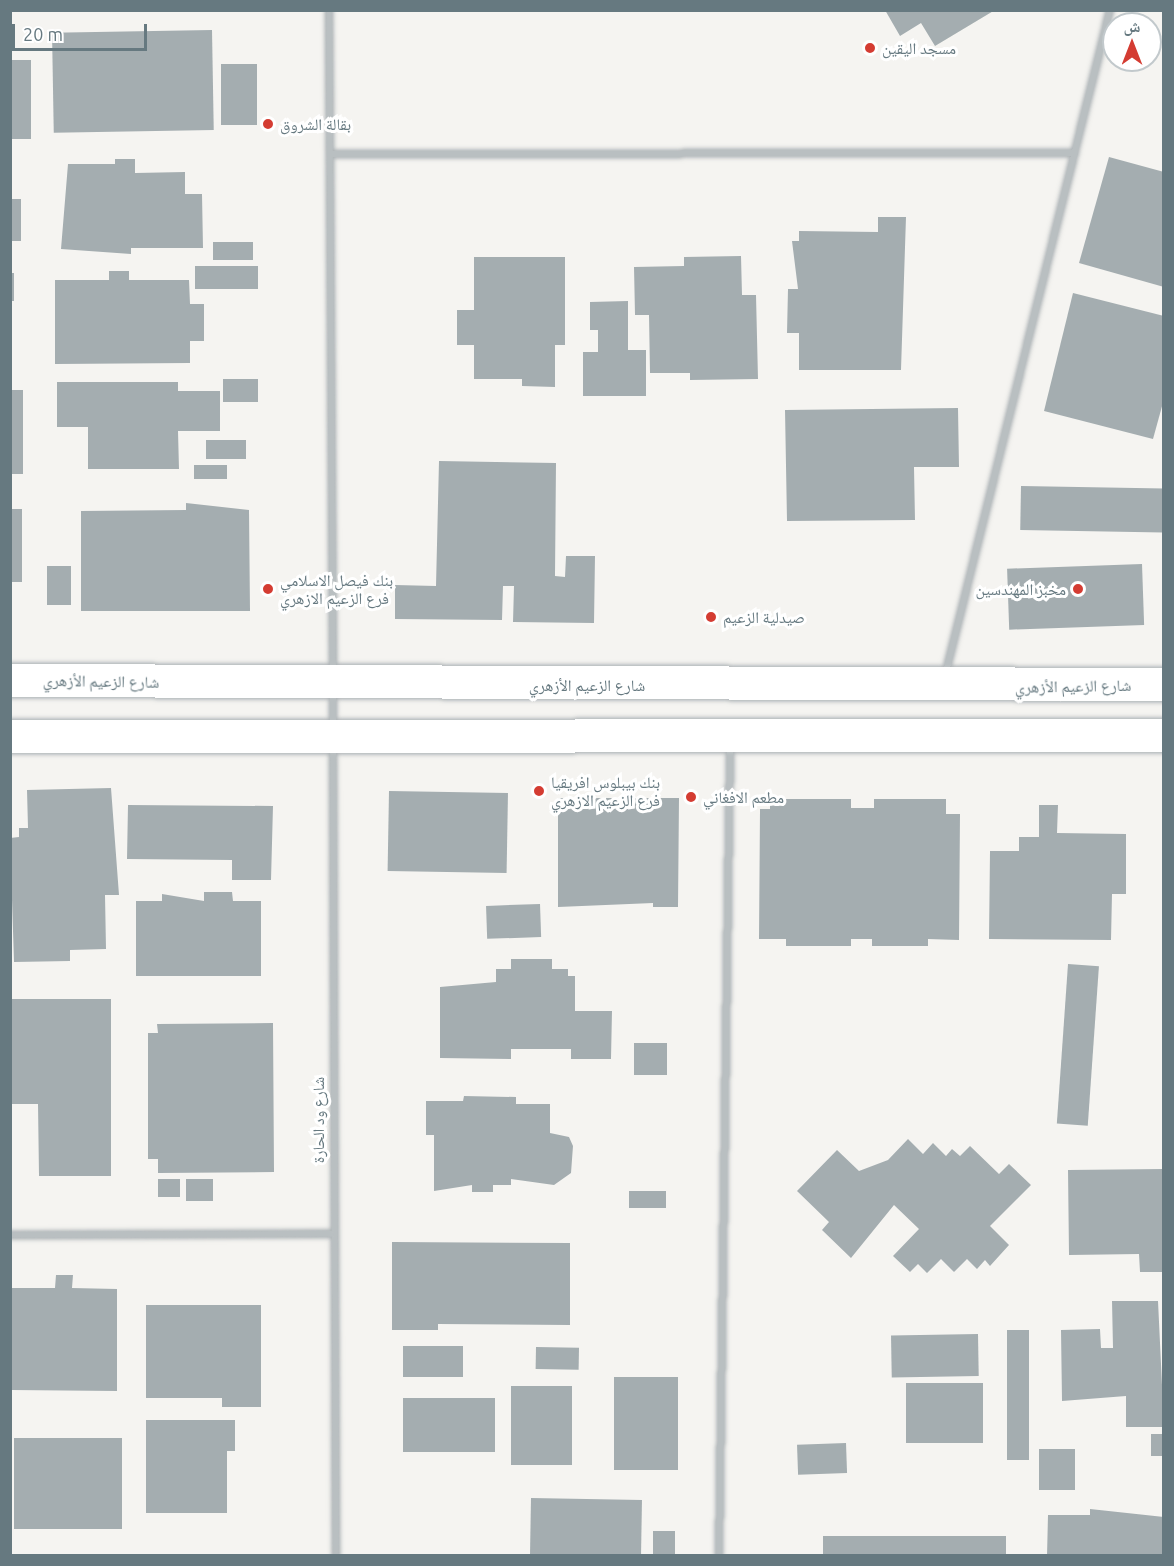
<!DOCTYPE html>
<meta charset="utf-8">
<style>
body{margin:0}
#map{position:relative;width:1174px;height:1566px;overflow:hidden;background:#f5f4f1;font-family:Ubuntu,"Noto Naskh Arabic",sans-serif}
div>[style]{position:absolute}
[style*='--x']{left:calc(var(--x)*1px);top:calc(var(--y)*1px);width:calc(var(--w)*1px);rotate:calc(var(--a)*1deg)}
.building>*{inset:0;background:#a4adb0;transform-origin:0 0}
.roads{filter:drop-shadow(0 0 2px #adb3b6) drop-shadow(0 0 2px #adb3b6)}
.minor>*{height:6px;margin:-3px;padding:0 3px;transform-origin:3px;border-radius:3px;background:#b9bfc1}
.primary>*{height:33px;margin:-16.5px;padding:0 16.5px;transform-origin:16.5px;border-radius:16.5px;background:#fff}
.dots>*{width:16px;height:16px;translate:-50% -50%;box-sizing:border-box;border:3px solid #fff;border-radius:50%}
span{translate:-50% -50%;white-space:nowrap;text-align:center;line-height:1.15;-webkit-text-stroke:6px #fff;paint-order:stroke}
.poi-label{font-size:16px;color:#667980}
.left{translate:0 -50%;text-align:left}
.right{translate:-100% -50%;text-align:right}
.street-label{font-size:16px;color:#667980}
.frame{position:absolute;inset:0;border:12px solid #667980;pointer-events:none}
.north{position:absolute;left:1102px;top:12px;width:60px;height:60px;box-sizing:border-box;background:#fff;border:2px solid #c2c9cc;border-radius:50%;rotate:0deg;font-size:16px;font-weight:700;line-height:24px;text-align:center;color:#667980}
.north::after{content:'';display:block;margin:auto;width:21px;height:27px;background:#d43c32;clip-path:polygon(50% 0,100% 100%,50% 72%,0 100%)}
.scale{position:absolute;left:12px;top:24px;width:135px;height:27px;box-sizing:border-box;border:3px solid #667980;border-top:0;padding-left:8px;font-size:18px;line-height:21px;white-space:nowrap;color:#667980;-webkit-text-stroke:4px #fff;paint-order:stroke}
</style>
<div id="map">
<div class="building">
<div style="clip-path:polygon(885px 10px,995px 10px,935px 46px,921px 23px,900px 36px)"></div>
<div style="left:212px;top:30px;width:100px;height:160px;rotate:89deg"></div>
<div style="left:10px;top:60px;width:21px;height:79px"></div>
<div style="left:221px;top:64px;width:36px;height:61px"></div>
<div style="clip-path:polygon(1109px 157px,1164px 172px,1164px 287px,1079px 263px)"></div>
<div style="clip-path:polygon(115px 159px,135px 159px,135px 173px,185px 172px,185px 194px,202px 194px,203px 248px,131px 248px,131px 254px,61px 249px,68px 164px,115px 164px)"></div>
<div style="left:10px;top:199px;width:11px;height:42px"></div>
<div style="clip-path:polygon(878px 217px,906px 217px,901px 370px,799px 370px,799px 333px,787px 333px,788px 289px,798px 289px,792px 241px,799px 241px,799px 231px,878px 232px)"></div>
<div style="left:213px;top:242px;width:40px;height:18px"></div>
<div style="clip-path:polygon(741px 256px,742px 295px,756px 295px,758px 379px,690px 380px,690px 373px,650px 373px,649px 315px,635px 315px,634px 267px,684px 266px,684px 257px)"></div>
<div style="clip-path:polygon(474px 257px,565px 257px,565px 345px,555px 345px,555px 387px,522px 386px,522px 379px,474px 379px,474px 345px,457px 345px,457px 310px,474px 310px)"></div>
<div style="left:258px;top:266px;width:23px;height:63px;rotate:90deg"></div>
<div style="clip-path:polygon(109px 271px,129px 271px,129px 280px,189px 280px,190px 304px,204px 304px,204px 341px,190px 341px,190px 363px,55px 364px,55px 280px,109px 280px)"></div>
<div style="left:10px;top:273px;width:4px;height:28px"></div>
<div style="clip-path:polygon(1073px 293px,1164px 316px,1164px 399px,1153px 439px,1044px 411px)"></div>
<div style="clip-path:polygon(628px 301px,628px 350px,646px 350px,646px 396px,583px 396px,583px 352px,598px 352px,598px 330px,590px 330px,590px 302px)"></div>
<div style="left:223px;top:379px;width:35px;height:23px"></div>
<div style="clip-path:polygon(57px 382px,178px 382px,178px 391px,220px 391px,220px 431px,178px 431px,179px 469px,88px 469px,88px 427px,57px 427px)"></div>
<div style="left:10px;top:390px;width:13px;height:84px"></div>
<div style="clip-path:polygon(958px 408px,959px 467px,914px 467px,915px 520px,787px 521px,785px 410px)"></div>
<div style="left:206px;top:440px;width:40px;height:19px"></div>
<div style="clip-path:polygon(439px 461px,556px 463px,555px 576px,565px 577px,566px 556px,595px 556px,594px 623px,513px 622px,514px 586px,503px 586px,502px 620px,395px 619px,395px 585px,436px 586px)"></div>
<div style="left:194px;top:465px;width:33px;height:14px"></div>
<div style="left:1021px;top:486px;width:143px;height:44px;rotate:1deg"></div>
<div style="clip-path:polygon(186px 503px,249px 510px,250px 611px,81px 611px,81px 511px,186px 510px)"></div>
<div style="left:22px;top:509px;width:73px;height:12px;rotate:90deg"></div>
<div style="left:1142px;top:564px;width:61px;height:135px;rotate:88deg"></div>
<div style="left:47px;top:566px;width:24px;height:39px"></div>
<div style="clip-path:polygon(111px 788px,119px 895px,105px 895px,106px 949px,70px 950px,70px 961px,14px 962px,10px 838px,19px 837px,19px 828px,28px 828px,27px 790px)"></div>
<div style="left:389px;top:791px;width:119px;height:80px;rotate:1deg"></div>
<div style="clip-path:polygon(558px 798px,679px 798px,678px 907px,653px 907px,653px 903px,558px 907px)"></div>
<div style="clip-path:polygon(770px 799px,851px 799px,851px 808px,874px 808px,874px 799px,946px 799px,946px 814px,960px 814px,959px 940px,928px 939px,928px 946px,872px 946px,872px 939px,851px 939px,851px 946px,786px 946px,786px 939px,759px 939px,760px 809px,770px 809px)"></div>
<div style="clip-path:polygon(128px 805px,273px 806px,271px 880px,232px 880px,232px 860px,127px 859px)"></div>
<div style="clip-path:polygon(1039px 805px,1058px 805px,1057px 833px,1126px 834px,1126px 894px,1112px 894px,1111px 940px,989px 939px,990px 851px,1019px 851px,1019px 837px,1039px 837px)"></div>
<div style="clip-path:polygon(204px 892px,232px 892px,233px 901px,261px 901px,261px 976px,136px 976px,136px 901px,162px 901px,162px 894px,204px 901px)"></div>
<div style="left:540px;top:904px;width:33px;height:54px;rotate:88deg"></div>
<div style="clip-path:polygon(511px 959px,552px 959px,552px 969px,568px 969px,568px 976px,575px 976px,575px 1011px,612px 1011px,611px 1059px,571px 1059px,571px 1049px,511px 1049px,511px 1059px,440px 1058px,440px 987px,496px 982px,496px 969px,511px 969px)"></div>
<div style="left:1068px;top:964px;width:31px;height:160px;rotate:4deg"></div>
<div style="clip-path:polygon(10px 999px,111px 999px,111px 1176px,39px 1176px,38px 1104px,10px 1104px)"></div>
<div style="clip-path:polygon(273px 1023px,274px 1172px,158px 1173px,158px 1159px,148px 1159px,148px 1033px,158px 1033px,157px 1024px)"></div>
<div style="left:634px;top:1043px;width:33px;height:32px"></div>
<div style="clip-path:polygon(464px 1096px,516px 1097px,516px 1104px,550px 1104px,550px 1133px,569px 1137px,573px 1146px,571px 1173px,554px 1185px,511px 1179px,511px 1185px,493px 1185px,493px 1192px,472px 1192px,472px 1185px,434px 1191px,434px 1135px,426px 1135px,426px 1101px,463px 1101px)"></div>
<div style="clip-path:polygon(908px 1139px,923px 1154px,933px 1143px,946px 1156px,952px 1149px,960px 1156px,970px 1146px,999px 1174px,1009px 1164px,1031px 1185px,990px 1226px,1009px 1245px,990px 1266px,985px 1260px,977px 1269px,967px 1259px,954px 1272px,941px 1259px,927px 1273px,918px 1264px,910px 1272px,893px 1256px,919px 1229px,894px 1205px,851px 1258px,822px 1230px,829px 1222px,797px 1191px,837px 1150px,859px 1171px,888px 1160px)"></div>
<div style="clip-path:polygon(1164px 1169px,1164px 1272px,1140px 1272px,1139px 1254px,1069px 1255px,1068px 1170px)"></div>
<div style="left:158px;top:1179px;width:22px;height:18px"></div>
<div style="left:186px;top:1179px;width:27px;height:22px"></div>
<div style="left:666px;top:1191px;width:17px;height:37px;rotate:90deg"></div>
<div style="clip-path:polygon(392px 1242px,570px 1243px,570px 1325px,438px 1324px,438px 1330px,392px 1330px)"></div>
<div style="clip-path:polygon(56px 1275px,73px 1275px,72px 1288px,117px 1289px,117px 1391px,11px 1390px,11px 1288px,55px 1288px)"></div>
<div style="clip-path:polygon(1112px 1301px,1158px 1301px,1164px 1427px,1126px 1427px,1126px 1396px,1062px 1401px,1061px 1330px,1100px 1329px,1101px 1348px,1113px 1348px)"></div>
<div style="clip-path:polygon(146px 1305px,261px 1305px,261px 1407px,222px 1407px,222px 1398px,146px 1398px)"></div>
<div style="left:1007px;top:1330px;width:22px;height:130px"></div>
<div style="left:978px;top:1334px;width:42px;height:87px;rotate:89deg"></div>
<div style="left:403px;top:1346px;width:60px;height:31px"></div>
<div style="left:536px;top:1347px;width:43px;height:22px;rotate:1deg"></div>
<div style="left:614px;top:1377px;width:64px;height:93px"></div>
<div style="left:983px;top:1383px;width:60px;height:77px;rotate:90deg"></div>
<div style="left:511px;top:1386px;width:61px;height:79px"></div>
<div style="left:403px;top:1398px;width:92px;height:54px"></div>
<div style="clip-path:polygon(146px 1420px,235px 1420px,235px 1451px,227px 1451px,227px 1513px,146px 1513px)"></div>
<div style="left:1151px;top:1434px;width:13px;height:22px"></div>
<div style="left:14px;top:1438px;width:108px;height:91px"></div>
<div style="left:846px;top:1443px;width:30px;height:49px;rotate:88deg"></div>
<div style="left:1039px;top:1449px;width:36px;height:41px"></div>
<div style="left:531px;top:1498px;width:111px;height:58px;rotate:1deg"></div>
<div style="clip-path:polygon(1090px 1509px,1164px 1517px,1164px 1556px,1047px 1556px,1048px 1515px,1090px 1515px)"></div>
<div style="left:653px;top:1531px;width:22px;height:25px"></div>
<div style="left:1006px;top:1536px;width:20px;height:183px;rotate:90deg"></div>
</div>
<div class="roads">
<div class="minor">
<div style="--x:329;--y:10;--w:663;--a:89.65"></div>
<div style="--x:330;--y:154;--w:745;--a:-0.08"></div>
<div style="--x:946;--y:672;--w:682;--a:-76.09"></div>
<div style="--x:333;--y:692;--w:35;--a:90"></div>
<div style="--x:333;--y:746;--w:810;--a:89.79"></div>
<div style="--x:10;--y:1235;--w:321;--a:-0.2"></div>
<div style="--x:719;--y:1556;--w:810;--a:-89.22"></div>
</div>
<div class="primary">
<div style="--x:10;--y:680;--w:1154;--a:0.2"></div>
<div style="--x:10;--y:736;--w:1154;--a:-0.05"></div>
</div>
</div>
<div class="dots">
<div style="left:870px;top:48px;background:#d43c32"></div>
<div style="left:268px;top:124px;background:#d43c32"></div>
<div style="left:268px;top:589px;background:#d43c32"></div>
<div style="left:1078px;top:589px;background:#d43c32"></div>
<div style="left:711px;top:617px;background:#d43c32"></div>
<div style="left:539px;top:791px;background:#d43c32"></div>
<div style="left:691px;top:797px;background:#d43c32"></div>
</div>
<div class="poi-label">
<span class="left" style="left:882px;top:48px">مسجد اليقين</span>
<span class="left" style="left:280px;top:124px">بقالة الشروق</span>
<span class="left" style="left:280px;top:589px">بنك فيصل الاسلامي<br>فرع الزعيم الازهري</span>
<span class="right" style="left:1066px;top:589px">مخبز المهندسين</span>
<span class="left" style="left:723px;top:617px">صيدلية الزعيم</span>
<span class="left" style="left:551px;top:791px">بنك بيبلوس افريقيا<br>فرع الزعيم الازهري</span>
<span class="left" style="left:703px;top:797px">مطعم الافغاني</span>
</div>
<div class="street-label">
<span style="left:101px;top:681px;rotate:1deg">شارع الزعيم الأزهري</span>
<span style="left:587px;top:685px">شارع الزعيم الأزهري</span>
<span style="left:1073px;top:686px;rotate:-1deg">شارع الزعيم الأزهري</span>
<span style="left:318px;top:1120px;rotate:-90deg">شارع ود الحارة</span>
</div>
<div class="frame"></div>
<div class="north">ش</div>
<div class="scale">20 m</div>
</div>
